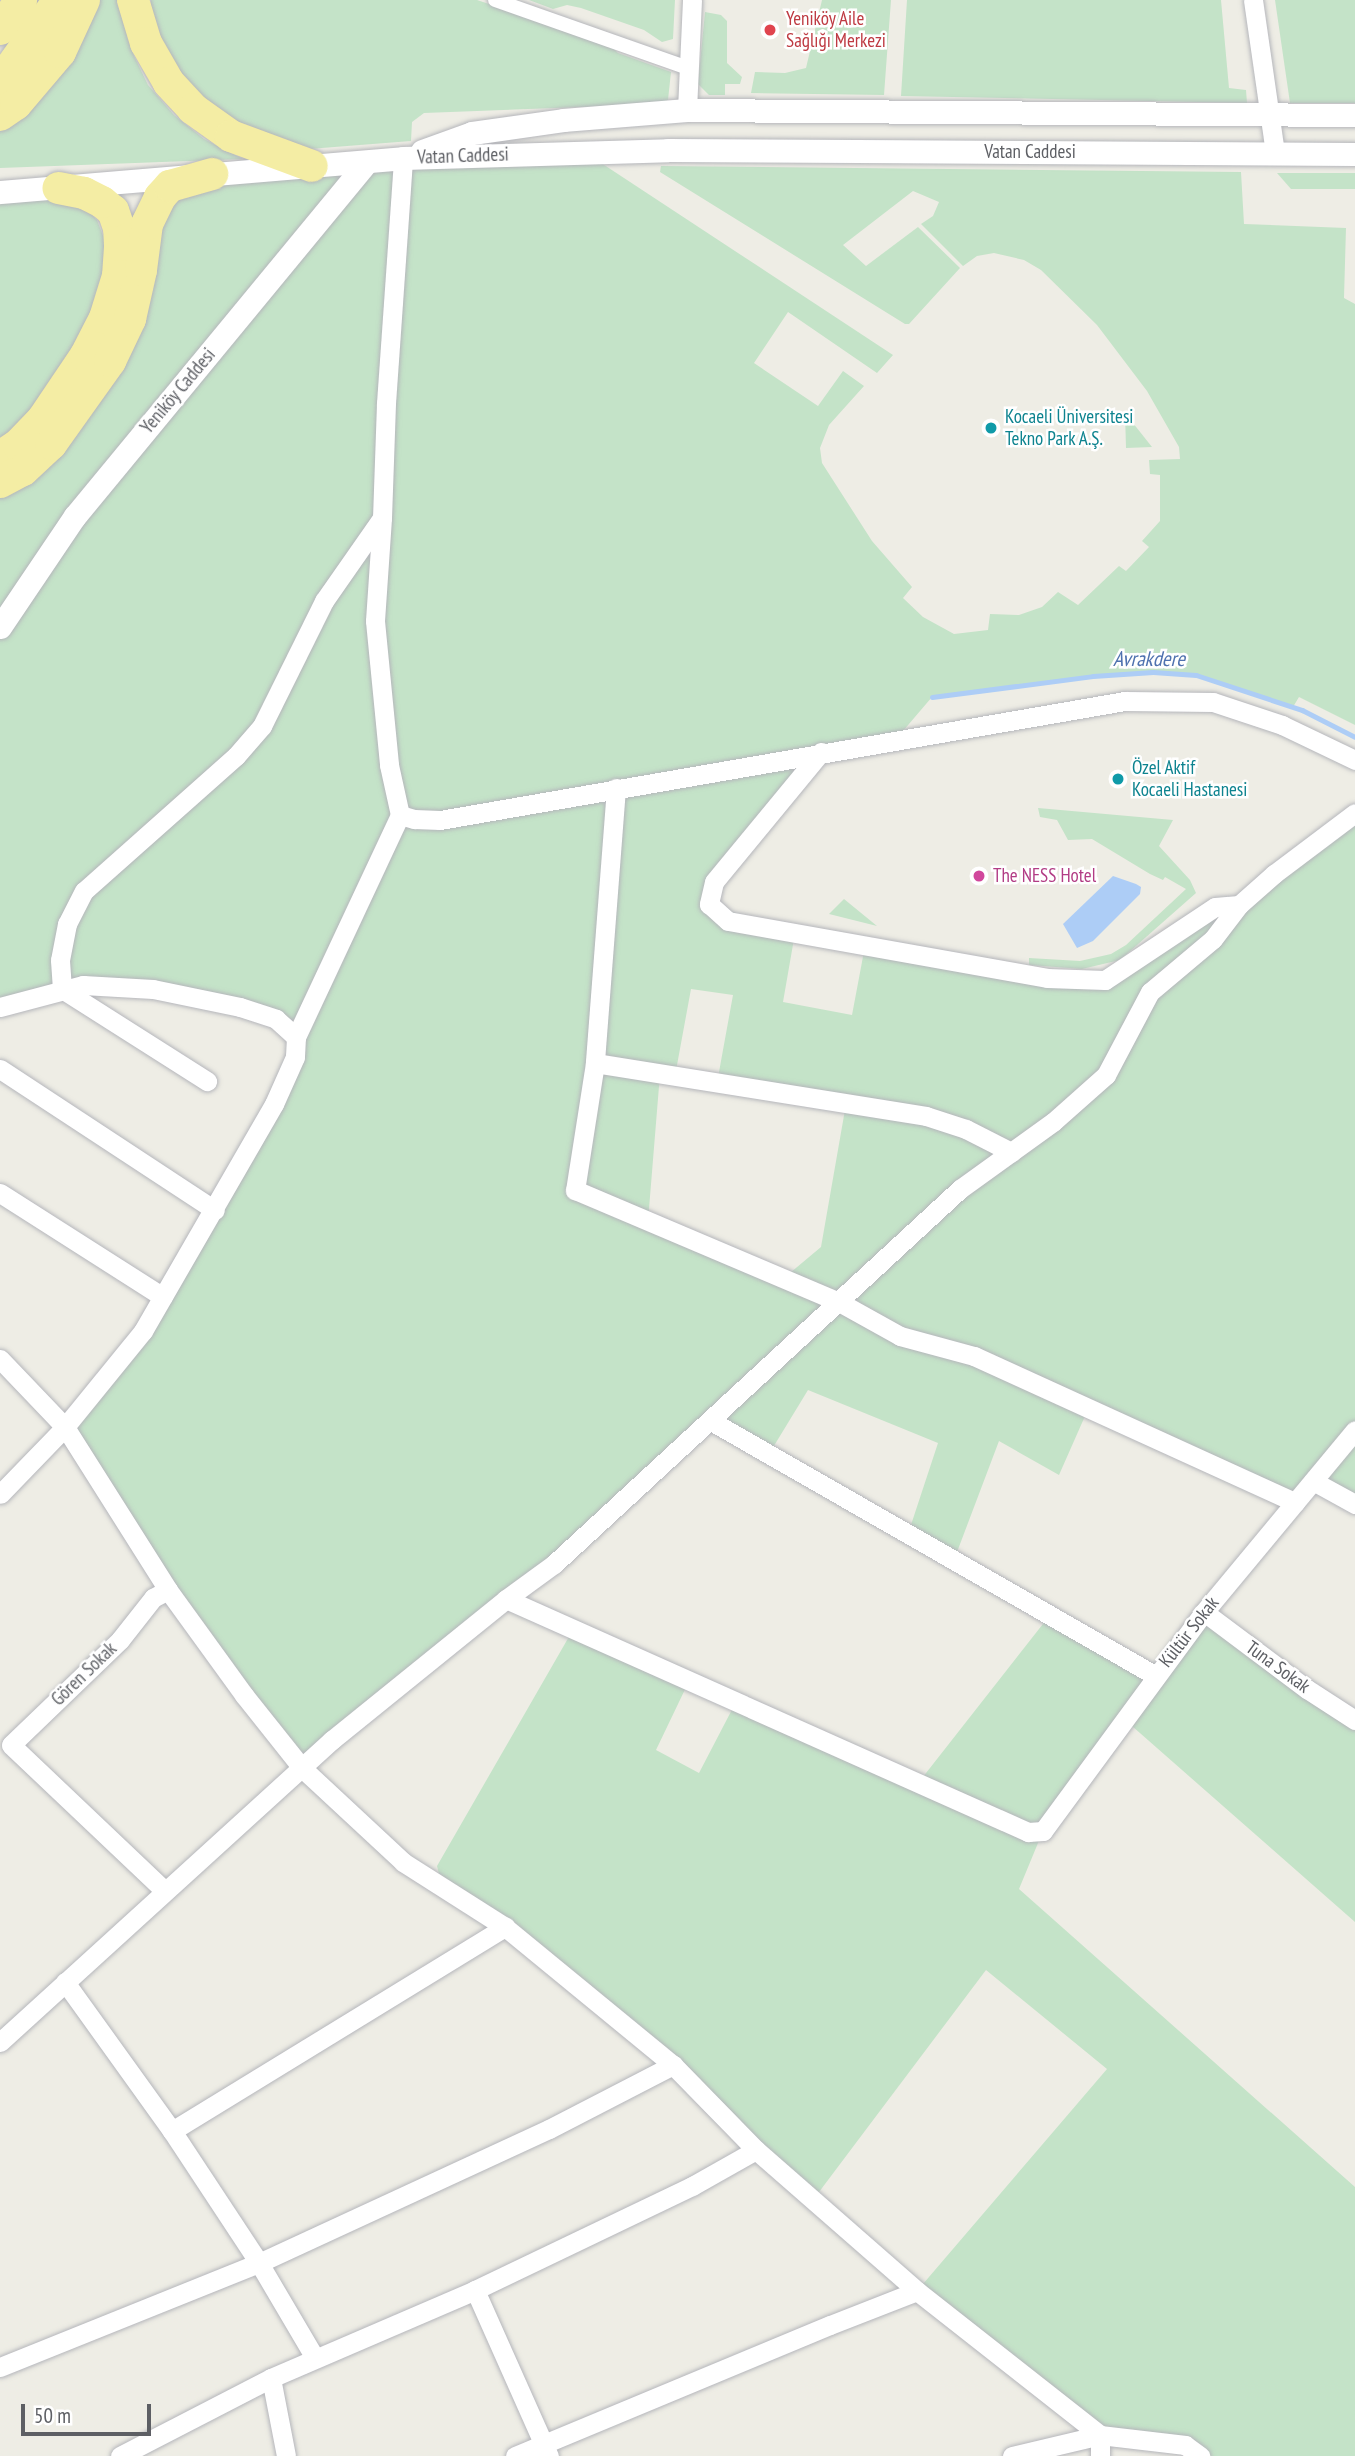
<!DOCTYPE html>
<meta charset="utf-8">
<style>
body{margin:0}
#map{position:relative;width:1355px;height:2456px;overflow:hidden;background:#eeede5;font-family:"PT Sans Narrow",sans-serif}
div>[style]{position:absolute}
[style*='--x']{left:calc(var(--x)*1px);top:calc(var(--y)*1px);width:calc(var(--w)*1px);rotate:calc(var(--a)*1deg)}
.green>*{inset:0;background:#c4e3c8}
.water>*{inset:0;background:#adcdf6}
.stream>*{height:5px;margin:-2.5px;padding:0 2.5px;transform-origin:2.5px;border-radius:2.5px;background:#adcdf6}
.roads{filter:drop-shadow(0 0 2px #b5b6bb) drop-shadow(0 0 2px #b5b6bb)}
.pedestrian>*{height:14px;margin:-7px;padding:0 7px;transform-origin:7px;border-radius:7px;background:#fff}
.minor>*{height:19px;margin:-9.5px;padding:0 9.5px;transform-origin:9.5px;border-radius:9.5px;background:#fff}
.tertiary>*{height:23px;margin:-11.5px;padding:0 11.5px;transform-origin:11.5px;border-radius:11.5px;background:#fff}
.trunk>*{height:32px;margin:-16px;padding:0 16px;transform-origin:16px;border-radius:16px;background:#f4eda4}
.dots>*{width:19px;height:19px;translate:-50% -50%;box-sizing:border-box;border:4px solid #fff;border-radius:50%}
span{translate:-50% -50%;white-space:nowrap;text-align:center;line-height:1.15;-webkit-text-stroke:5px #fff;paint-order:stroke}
.health-label{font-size:19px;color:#be3a42}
.left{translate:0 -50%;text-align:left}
.street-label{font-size:19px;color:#5d5f64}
.culture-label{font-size:19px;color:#0d838f}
.hotel-label{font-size:19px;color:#b23c85}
.water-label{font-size:21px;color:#4f72af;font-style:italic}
.scale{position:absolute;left:21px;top:2404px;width:130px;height:32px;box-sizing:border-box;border:4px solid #5d5f64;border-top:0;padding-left:9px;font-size:21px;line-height:24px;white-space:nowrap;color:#5d5f64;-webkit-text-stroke:5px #fff;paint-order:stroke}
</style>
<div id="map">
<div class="green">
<div style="clip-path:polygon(90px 0,121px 0,122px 18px,134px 56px,148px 85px,174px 115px,204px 139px,243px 159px,0 168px,0 130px)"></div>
<div style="clip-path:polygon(151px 0,477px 0,609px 44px,618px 53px,671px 72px,668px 100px,663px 104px,424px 113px,412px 122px,411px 141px,309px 149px,239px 132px,165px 64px,151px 12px)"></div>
<div style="clip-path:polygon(529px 0,675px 0,673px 39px,662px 42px,644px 30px,581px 8px,567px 5px,553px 9px)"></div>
<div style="clip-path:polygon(822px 0,891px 0,884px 95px,751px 93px,755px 72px,785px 73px,806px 68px)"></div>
<div style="clip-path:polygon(907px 0,1221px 0,1229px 88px,1246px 90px,1247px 103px,901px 96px)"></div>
<div style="clip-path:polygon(1275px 0,1355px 0,1355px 103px,1290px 103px)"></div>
<div style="clip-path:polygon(705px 12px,721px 15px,727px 21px,727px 63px,742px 77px,740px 84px,725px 84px,725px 95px,709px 95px,698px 84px)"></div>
<div style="clip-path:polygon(evenodd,586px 153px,893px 355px,877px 373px,788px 312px,754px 363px,818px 406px,843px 371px,864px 386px,829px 425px,820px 448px,822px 463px,872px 541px,912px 587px,903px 598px,923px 617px,954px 634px,988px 630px,990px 614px,1019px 615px,1042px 607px,1058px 592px,1078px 605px,1119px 566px,1126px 571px,1149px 547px,1142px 541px,1160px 521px,1160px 475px,1150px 474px,1149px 460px,1180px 459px,1179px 447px,1147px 391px,1097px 325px,1041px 270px,1024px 260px,994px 253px,977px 256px,963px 266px,921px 224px,933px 216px,939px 202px,913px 191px,843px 245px,866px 266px,918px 227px,960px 268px,909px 324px,905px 324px,660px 172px,661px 166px,1241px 172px,1244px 224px,1346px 228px,1344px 298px,1355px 304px,1355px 725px,1299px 697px,1293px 707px,1196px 675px,1153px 672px,1093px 676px,932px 697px,897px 738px,821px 752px,709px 904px,795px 933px,783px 1002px,852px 1015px,865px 946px,1105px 980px,1215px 907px,1239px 905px,1355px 813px,1355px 1504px,1313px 1481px,1295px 1502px,1089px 1407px,1059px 1475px,999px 1441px,954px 1560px,908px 1534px,938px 1443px,808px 1390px,769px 1454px,711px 1421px,302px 1768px,65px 1427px,143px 1331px,295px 1057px,276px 1019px,83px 985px,0 1007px,0 482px,170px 186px,586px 153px,691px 989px,733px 995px,717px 1083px,846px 1104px,821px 1247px,784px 1278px,648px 1221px,660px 1074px,675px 1076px,691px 989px)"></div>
<div style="clip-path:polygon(1277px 173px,1355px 173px,1355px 189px,1291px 189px)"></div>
<div style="clip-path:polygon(57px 199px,84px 207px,97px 220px,105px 241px,105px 266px,85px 333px,37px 407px,0 443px,0 204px)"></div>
<div style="clip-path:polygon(1125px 413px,1152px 447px,1126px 448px)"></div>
<div style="clip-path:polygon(1038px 808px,1173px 820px,1159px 846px,1190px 880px,1196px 893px,1120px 960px,1082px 969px,1029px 965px,1029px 958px,1080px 961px,1111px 954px,1126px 945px,1186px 889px,1165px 877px,1163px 880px,1150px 874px,1092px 839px,1068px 840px,1057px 820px,1040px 817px)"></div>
<div style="clip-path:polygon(844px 899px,877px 926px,829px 914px)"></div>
<div style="clip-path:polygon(1204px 1612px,1355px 1720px,1355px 1922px,1124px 1719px,1043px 1831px,1019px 1889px,1355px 2187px,1355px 2456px,1200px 2456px,1100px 2435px,917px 2291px,1107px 2069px,986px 1970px,813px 2200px,673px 2065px,442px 1886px,437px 1866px,574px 1628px,690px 1679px,656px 1750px,699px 1773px,737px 1700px,919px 1782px,1050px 1615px,1156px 1676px)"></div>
</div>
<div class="water">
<div style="clip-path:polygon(1113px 876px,1136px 884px,1141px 887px,1140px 894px,1093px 941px,1077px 948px,1063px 924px)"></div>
</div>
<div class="stream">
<div style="--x:932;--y:697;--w:162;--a:-7.4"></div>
<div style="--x:1093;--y:676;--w:60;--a:-3.8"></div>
<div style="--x:1153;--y:672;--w:43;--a:4"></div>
<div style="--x:1196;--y:675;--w:112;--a:18.3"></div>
<div style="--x:1302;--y:710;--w:59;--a:27"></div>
</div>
<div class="roads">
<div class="pedestrian">
<div style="--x:495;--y:0;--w:205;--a:19.4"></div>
</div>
<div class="minor">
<div style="--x:1253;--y:0;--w:155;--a:81.8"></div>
<div style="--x:687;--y:110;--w:110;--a:-87.4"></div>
<div style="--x:382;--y:518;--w:103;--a:93.9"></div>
<div style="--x:375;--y:621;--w:145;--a:84.4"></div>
<div style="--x:389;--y:765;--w:51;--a:77.6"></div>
<div style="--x:400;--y:815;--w:15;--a:16"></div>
<div style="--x:414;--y:819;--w:26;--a:2"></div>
<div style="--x:440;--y:820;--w:695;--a:-9.86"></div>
<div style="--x:1125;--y:701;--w:88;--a:0.7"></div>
<div style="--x:1213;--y:702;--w:73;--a:18.4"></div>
<div style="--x:1282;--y:725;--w:81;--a:25.6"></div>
<div style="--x:821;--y:752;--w:168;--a:129.5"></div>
<div style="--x:714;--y:882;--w:23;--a:103"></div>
<div style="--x:709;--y:904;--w:25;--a:42"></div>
<div style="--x:728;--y:921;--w:324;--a:10.1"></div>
<div style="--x:1047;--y:978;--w:58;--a:2"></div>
<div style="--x:1105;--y:980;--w:132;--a:-33.6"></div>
<div style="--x:1215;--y:907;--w:24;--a:-5"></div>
<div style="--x:616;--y:788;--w:276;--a:94.4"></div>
<div style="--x:595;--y:1063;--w:335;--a:9.1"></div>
<div style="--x:926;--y:1116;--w:42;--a:18"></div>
<div style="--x:966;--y:1129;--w:51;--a:27.1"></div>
<div style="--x:62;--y:989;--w:29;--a:-94"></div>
<div style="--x:60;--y:960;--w:37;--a:-79"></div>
<div style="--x:67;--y:924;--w:37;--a:-63"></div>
<div style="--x:84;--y:891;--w:203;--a:-41.6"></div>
<div style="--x:236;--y:756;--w:40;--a:-49"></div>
<div style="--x:262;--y:726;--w:140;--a:-63.6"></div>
<div style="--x:324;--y:601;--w:101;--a:-55.1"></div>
<div style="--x:382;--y:518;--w:115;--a:-88"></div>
<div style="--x:386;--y:403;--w:246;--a:-86"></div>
<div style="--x:62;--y:989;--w:172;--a:32.4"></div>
<div style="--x:0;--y:1007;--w:86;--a:-14.8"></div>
<div style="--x:83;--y:985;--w:70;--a:3.3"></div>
<div style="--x:153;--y:989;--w:89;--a:11.7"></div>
<div style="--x:240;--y:1007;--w:38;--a:18"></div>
<div style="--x:276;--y:1019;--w:27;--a:42"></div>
<div style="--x:296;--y:1037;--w:20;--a:93"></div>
<div style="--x:295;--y:1057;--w:51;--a:114.1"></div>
<div style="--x:274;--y:1104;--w:262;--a:120"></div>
<div style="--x:143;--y:1331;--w:124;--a:129.1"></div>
<div style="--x:65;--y:1427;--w:93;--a:134.1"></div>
<div style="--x:296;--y:1037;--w:245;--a:-64.9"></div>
<div style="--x:595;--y:1063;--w:129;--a:98.9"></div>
<div style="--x:575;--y:1190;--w:287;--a:23"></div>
<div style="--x:839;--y:1302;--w:70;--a:29.1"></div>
<div style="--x:900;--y:1336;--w:77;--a:15.1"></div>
<div style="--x:974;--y:1356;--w:353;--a:24.5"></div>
<div style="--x:0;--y:1069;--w:257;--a:33.3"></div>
<div style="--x:0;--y:1193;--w:193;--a:32.5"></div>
<div style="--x:0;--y:1359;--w:94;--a:46.3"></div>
<div style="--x:65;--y:1427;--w:193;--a:57.7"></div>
<div style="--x:168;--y:1590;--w:17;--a:152"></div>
<div style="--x:153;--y:1598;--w:53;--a:128.2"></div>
<div style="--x:120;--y:1640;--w:151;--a:136.1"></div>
<div style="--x:11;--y:1745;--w:212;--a:43.5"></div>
<div style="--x:711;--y:1421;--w:513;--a:29.81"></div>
<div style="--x:1313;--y:1481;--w:48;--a:28.7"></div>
<div style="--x:168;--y:1590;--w:130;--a:54.1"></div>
<div style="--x:244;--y:1695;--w:93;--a:51.5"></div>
<div style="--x:302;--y:1768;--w:138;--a:42.9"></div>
<div style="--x:403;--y:1862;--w:121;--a:32.5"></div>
<div style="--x:505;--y:1927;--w:217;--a:39.4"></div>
<div style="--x:506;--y:1599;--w:59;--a:-36.1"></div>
<div style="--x:554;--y:1564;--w:553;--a:-42.73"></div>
<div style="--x:960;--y:1189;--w:115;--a:-35.8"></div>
<div style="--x:1053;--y:1122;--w:71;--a:-41.6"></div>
<div style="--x:1106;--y:1075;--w:94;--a:-62.1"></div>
<div style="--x:1150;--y:992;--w:82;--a:-40.1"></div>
<div style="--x:1213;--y:939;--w:43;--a:-52.6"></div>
<div style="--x:1239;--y:905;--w:47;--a:-41.5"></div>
<div style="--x:1274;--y:874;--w:101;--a:-37"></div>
<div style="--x:1204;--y:1612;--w:129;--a:36.8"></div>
<div style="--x:1307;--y:1689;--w:57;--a:32.9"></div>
<div style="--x:65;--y:1982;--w:183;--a:54.3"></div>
<div style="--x:172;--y:2131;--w:158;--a:56.6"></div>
<div style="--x:259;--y:2263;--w:110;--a:59.5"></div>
<div style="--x:0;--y:2042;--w:449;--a:-42.3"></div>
<div style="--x:332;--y:1740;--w:224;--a:-39"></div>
<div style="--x:506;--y:1599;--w:572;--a:24.05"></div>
<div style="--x:1028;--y:1832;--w:15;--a:-4"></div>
<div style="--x:1043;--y:1831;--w:272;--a:-53.7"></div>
<div style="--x:1204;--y:1612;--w:236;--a:-50.3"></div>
<div style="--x:172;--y:2131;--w:391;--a:-31.5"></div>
<div style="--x:475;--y:2290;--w:182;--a:66"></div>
<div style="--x:0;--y:2367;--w:279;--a:-21.9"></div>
<div style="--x:259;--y:2263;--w:319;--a:-24.8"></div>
<div style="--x:549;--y:2129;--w:140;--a:-27.3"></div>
<div style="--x:673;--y:2065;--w:119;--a:45.7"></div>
<div style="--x:756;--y:2150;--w:214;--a:41.2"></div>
<div style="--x:917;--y:2291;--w:233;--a:38.2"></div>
<div style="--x:1100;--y:2435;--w:21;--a:90"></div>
<div style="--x:271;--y:2378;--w:79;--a:79.1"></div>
<div style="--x:120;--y:2456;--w:170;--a:-27.3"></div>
<div style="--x:271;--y:2378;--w:222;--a:-23.3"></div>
<div style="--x:475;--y:2290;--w:241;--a:-25.6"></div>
<div style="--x:692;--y:2186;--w:73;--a:-29.4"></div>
<div style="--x:515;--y:2456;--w:341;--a:-22.6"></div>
<div style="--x:830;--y:2325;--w:93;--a:-21.3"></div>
<div style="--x:1012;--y:2456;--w:90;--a:-13.4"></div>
<div style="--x:1100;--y:2435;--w:86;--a:6.7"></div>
<div style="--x:1185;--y:2445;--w:19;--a:36"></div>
</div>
<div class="tertiary">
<div style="--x:422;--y:151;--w:53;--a:-19.8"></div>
<div style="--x:472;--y:133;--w:92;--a:-8.1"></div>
<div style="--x:563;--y:120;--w:124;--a:-4.6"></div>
<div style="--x:687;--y:110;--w:668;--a:0.43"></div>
<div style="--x:0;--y:192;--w:404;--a:-4.8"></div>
<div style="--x:403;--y:158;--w:265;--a:-1.7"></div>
<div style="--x:668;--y:150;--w:687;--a:0.33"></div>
<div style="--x:0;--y:627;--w:134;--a:-56"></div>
<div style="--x:75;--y:516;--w:457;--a:-50.5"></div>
</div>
<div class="trunk">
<div style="--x:133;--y:0;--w:45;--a:73.2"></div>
<div style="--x:146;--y:43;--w:46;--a:60.1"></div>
<div style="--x:169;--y:83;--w:35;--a:47"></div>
<div style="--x:193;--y:109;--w:47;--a:35.4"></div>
<div style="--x:231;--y:136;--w:86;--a:20.3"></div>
<div style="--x:0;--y:29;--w:36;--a:-54"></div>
<div style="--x:0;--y:82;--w:101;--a:-54.3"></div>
<div style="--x:0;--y:115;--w:19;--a:-35"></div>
<div style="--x:16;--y:104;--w:68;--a:-49.8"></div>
<div style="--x:60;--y:52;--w:57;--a:-65.2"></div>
<div style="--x:0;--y:457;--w:22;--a:-34"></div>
<div style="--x:18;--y:445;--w:36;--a:-46"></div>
<div style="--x:43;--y:419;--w:77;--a:-56.1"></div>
<div style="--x:86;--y:355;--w:42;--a:-62.8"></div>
<div style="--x:105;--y:318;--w:44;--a:-72.8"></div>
<div style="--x:118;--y:276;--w:31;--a:-86"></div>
<div style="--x:120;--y:245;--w:17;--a:-93"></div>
<div style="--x:119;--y:228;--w:18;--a:-109"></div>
<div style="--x:113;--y:211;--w:14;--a:-141"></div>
<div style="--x:102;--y:202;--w:20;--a:-153"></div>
<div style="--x:84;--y:193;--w:26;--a:-169"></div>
<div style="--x:0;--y:482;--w:26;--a:-28"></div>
<div style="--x:23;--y:470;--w:38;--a:-43"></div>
<div style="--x:51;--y:444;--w:102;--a:-54.6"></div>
<div style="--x:110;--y:361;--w:47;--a:-64.5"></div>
<div style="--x:130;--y:319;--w:50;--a:-77.3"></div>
<div style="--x:141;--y:270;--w:46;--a:-82.6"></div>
<div style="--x:147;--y:224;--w:30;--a:-64"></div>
<div style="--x:160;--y:197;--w:15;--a:-48"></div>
<div style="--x:170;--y:186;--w:44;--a:-15.9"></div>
</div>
</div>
<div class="dots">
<div style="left:770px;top:30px;background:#e0444e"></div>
<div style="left:991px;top:428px;background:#0f9aa8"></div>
<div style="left:1118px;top:779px;background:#0f9aa8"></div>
<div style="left:979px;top:876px;background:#d1479c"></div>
</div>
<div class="health-label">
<span class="left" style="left:786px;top:30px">Yeniköy Aile<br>Sağlığı Merkezi</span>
</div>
<div class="street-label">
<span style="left:1030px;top:152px">Vatan Caddesi</span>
<span style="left:463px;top:156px;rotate:-2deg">Vatan Caddesi</span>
<span style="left:178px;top:391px;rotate:-50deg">Yeniköy Caddesi</span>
<span style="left:1189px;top:1632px;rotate:-52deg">Kültür Sokak</span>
<span style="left:1278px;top:1667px;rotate:36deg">Tuna Sokak</span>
<span style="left:84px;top:1674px;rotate:-44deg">Gören Sokak</span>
</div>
<div class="culture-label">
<span class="left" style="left:1005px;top:428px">Kocaeli Üniversitesi<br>Tekno Park A.Ş.</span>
<span class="left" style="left:1132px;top:779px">Özel Aktif<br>Kocaeli Hastanesi</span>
</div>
<div class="hotel-label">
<span class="left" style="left:993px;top:876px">The NESS Hotel</span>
</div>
<div class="water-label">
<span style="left:1149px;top:659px">Avrakdere</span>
</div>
<div class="scale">50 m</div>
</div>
